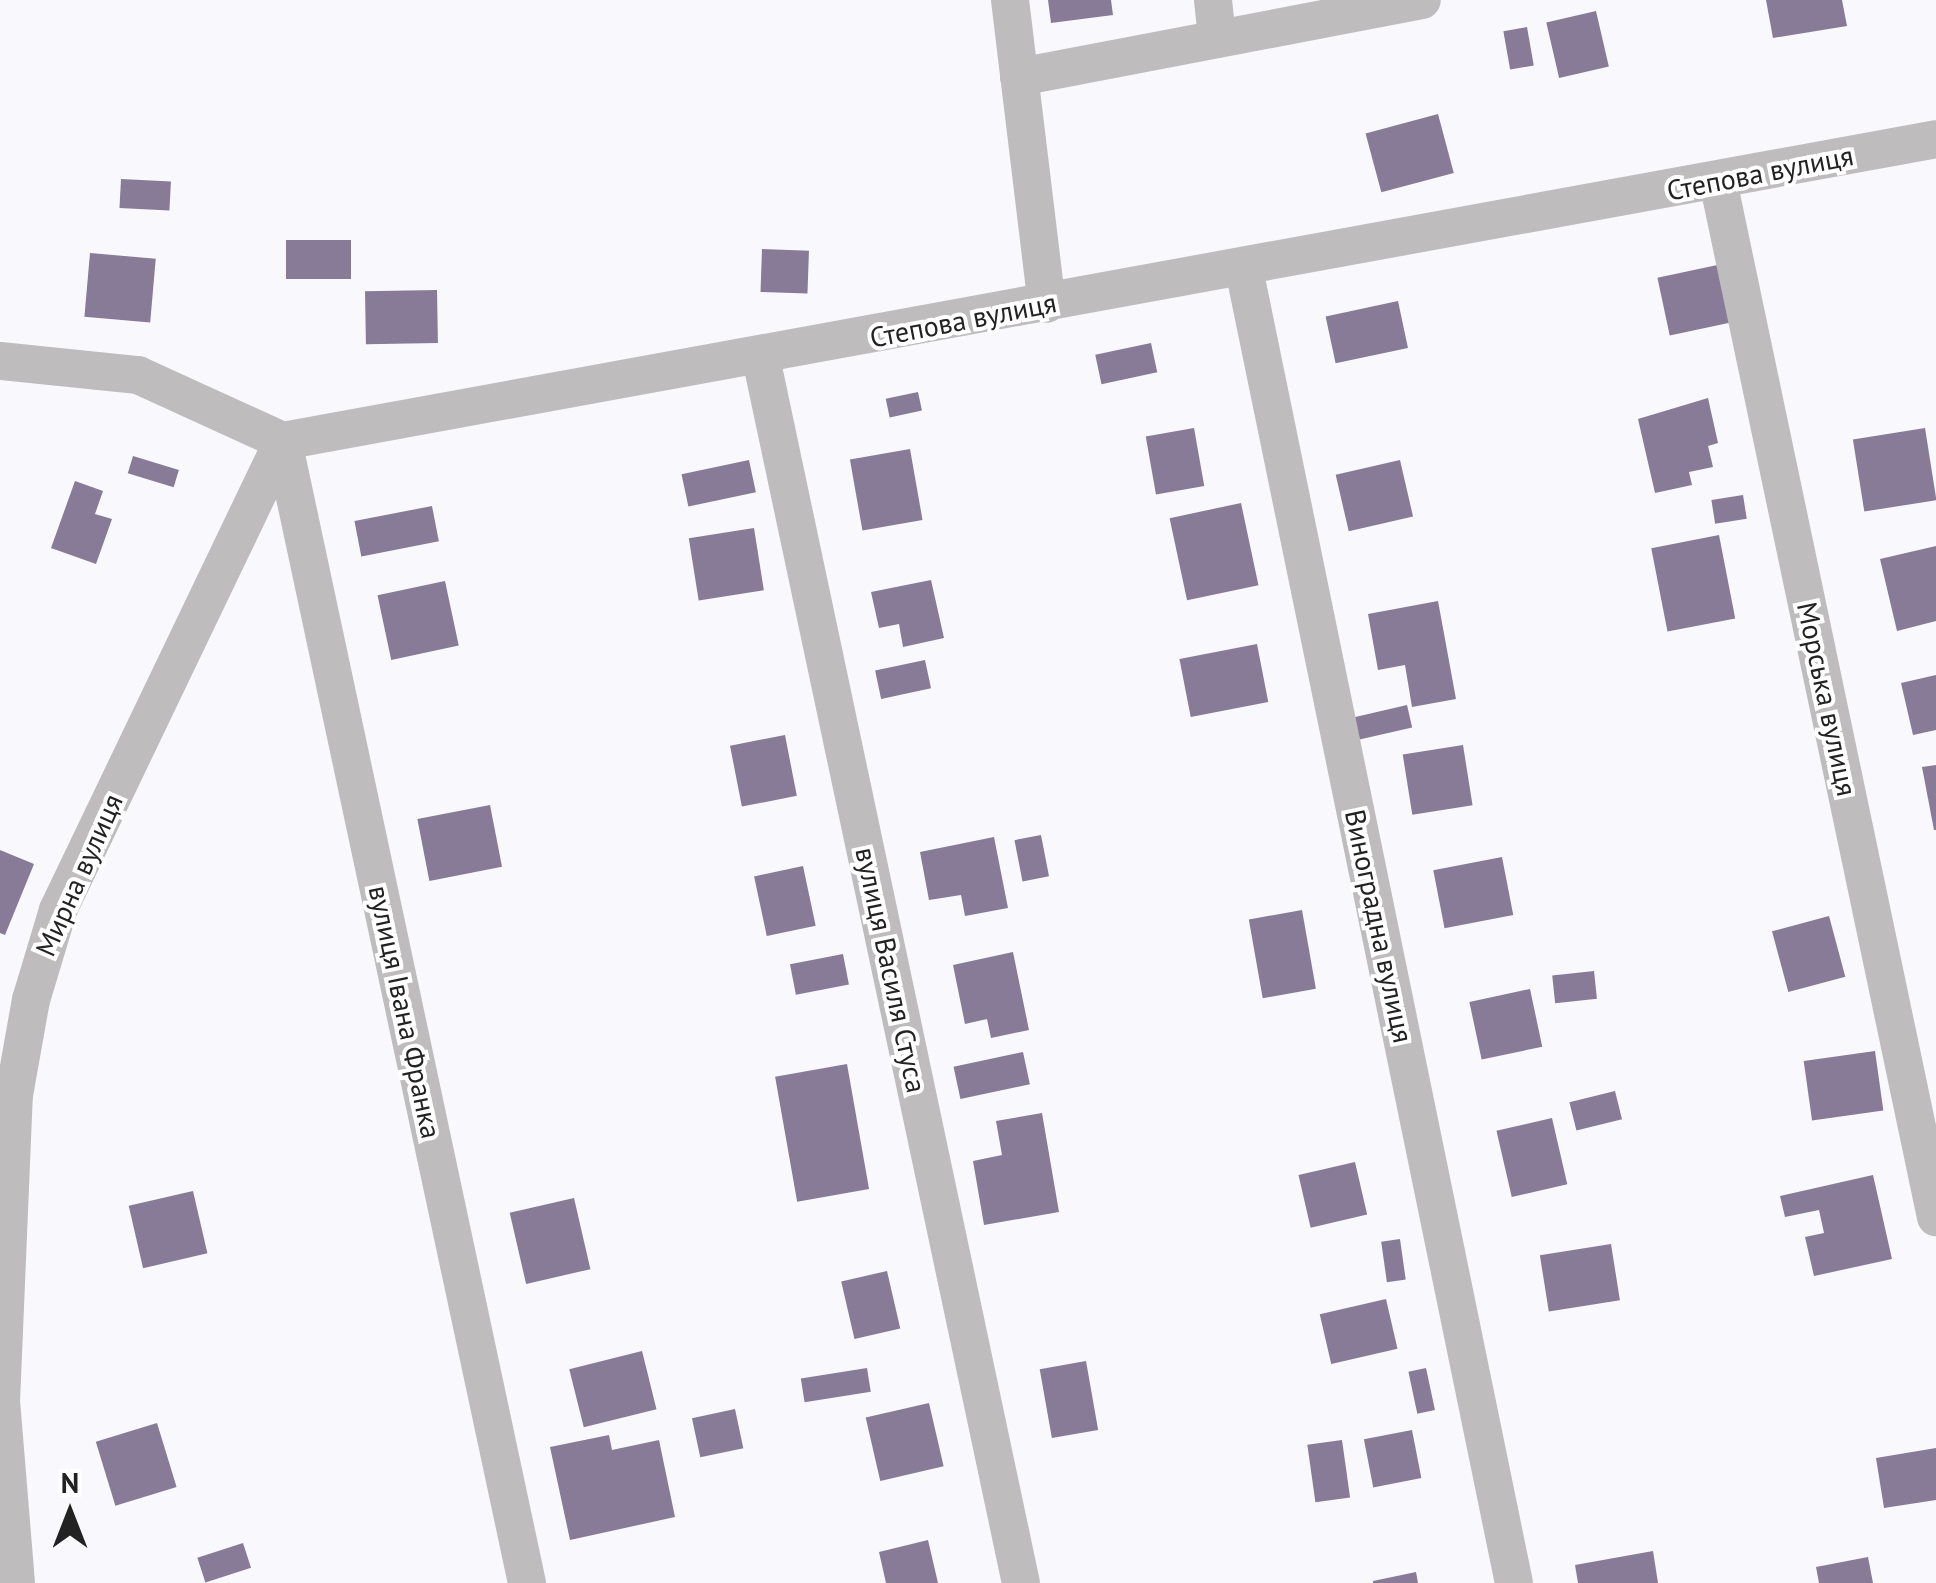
<!DOCTYPE html>
<meta charset="utf-8">
<style>
body{margin:0}
#map{position:relative;width:1936px;height:1583px;overflow:hidden;background:#f9f8fc;font-family:"PT Sans",sans-serif}
div>[style]{position:absolute}
[style*='--x']{left:calc(var(--x)*1px);top:calc(var(--y)*1px);width:calc(var(--w)*1px);rotate:calc(var(--a)*1deg)}
.building>*{inset:0;background:#877b97;transform-origin:0 0}
.minor>*{height:38px;margin:-19px;padding:0 19px;transform-origin:19px;border-radius:19px;background:#bfbcbd}
span{translate:-50% -50%;white-space:nowrap;text-align:center;line-height:1.15;-webkit-text-stroke:8px #fff;paint-order:stroke}
.street-label{font-size:28px;color:#222223}
.north{position:absolute;left:20px;top:1463px;width:100px;height:100px;-webkit-text-stroke:8px #fff;paint-order:stroke;rotate:0deg;font-size:28px;font-weight:700;line-height:40px;text-align:center;color:#222223}
.north::after{content:'';display:block;margin:auto;width:35px;height:45px;background:#222223;clip-path:polygon(50% 0,100% 100%,50% 72%,0 100%)}
</style>
<div id="map">
<div class="building">
<div style="clip-path:polygon(1048px 0,1111px 0,1113px 15px,1051px 23px)"></div>
<div style="clip-path:polygon(1766px 0,1842px 0,1847px 26px,1773px 38px)"></div>
<div style="left:1596px;top:11px;width:57px;height:51px;rotate:77deg"></div>
<div style="left:1527px;top:27px;width:39px;height:24px;rotate:80deg"></div>
<div style="left:1438px;top:114px;width:61px;height:75px;rotate:75deg"></div>
<div style="left:121px;top:179px;width:50px;height:29px;rotate:3deg"></div>
<div style="left:351px;top:240px;width:39px;height:65px;rotate:90deg"></div>
<div style="left:762px;top:249px;width:47px;height:43px;rotate:2deg"></div>
<div style="left:90px;top:253px;width:66px;height:64px;rotate:5deg"></div>
<div style="left:1722px;top:264px;width:59px;height:66px;rotate:78deg"></div>
<div style="left:437px;top:290px;width:53px;height:72px;rotate:89deg"></div>
<div style="left:1398px;top:301px;width:48px;height:74px;rotate:78deg"></div>
<div style="left:1151px;top:343px;width:30px;height:57px;rotate:78deg"></div>
<div style="left:918px;top:392px;width:19px;height:33px;rotate:78deg"></div>
<div style="clip-path:polygon(1708px 398px,1718px 443px,1708px 446px,1713px 467px,1689px 472px,1692px 485px,1655px 493px,1638px 419px)"></div>
<div style="left:1194px;top:428px;width:59px;height:49px;rotate:80deg"></div>
<div style="left:1925px;top:428px;width:73px;height:73px;rotate:81deg"></div>
<div style="left:910px;top:449px;width:72px;height:61px;rotate:80deg"></div>
<div style="left:133px;top:456px;width:48px;height:18px;rotate:17deg"></div>
<div style="left:749px;top:460px;width:33px;height:69px;rotate:78deg"></div>
<div style="left:1400px;top:460px;width:58px;height:66px;rotate:77deg"></div>
<div style="clip-path:polygon(75px 481px,103px 491px,95px 514px,112px 519px,96px 564px,51px 548px)"></div>
<div style="left:1743px;top:495px;width:24px;height:32px;rotate:81deg"></div>
<div style="left:1241px;top:503px;width:84px;height:73px;rotate:78deg"></div>
<div style="left:432px;top:506px;width:36px;height:79px;rotate:79deg"></div>
<div style="left:754px;top:528px;width:63px;height:66px;rotate:81deg"></div>
<div style="left:1719px;top:535px;width:85px;height:69px;rotate:79deg"></div>
<div style="clip-path:polygon(1936px 546px,1936px 621px,1897px 631px,1880px 559px)"></div>
<div style="clip-path:polygon(931px 580px,944px 638px,903px 647px,899px 624px,879px 628px,871px 592px)"></div>
<div style="left:445px;top:581px;width:66px;height:69px;rotate:78deg"></div>
<div style="clip-path:polygon(1438px 601px,1456px 699px,1412px 707px,1405px 665px,1378px 670px,1368px 614px)"></div>
<div style="left:1257px;top:644px;width:59px;height:79px;rotate:79deg"></div>
<div style="left:925px;top:660px;width:29px;height:51px;rotate:78deg"></div>
<div style="clip-path:polygon(1936px 675px,1936px 730px,1913px 735px,1901px 683px)"></div>
<div style="left:1407px;top:705px;width:23px;height:63px;rotate:77deg"></div>
<div style="left:785px;top:735px;width:62px;height:56px;rotate:79deg"></div>
<div style="left:1463px;top:745px;width:61px;height:61px;rotate:81deg"></div>
<div style="clip-path:polygon(1936px 765px,1936px 830px,1934px 830px,1922px 767px)"></div>
<div style="left:490px;top:805px;width:63px;height:74px;rotate:79deg"></div>
<div style="left:1041px;top:835px;width:42px;height:27px;rotate:79deg"></div>
<div style="clip-path:polygon(994px 837px,1008px 908px,965px 916px,961px 895px,929px 900px,920px 852px)"></div>
<div style="clip-path:polygon(0 850px,34px 864px,5px 935px,0 933px)"></div>
<div style="left:1502px;top:857px;width:59px;height:70px;rotate:79deg"></div>
<div style="left:803px;top:866px;width:61px;height:50px;rotate:78deg"></div>
<div style="left:1302px;top:910px;width:80px;height:54px;rotate:80deg"></div>
<div style="left:1829px;top:916px;width:63px;height:59px;rotate:75deg"></div>
<div style="clip-path:polygon(1013px 952px,1029px 1030px,991px 1038px,987px 1019px,965px 1024px,953px 965px)"></div>
<div style="left:843px;top:954px;width:31px;height:54px;rotate:79deg"></div>
<div style="left:1594px;top:971px;width:28px;height:42px;rotate:84deg"></div>
<div style="left:1530px;top:989px;width:59px;height:62px;rotate:78deg"></div>
<div style="left:1875px;top:1051px;width:60px;height:72px;rotate:82deg"></div>
<div style="left:1023px;top:1052px;width:33px;height:71px;rotate:78deg"></div>
<div style="left:847px;top:1064px;width:127px;height:73px;rotate:80deg"></div>
<div style="left:1615px;top:1091px;width:29px;height:47px;rotate:76deg"></div>
<div style="clip-path:polygon(1042px 1113px,1059px 1212px,984px 1225px,973px 1161px,1002px 1155px,996px 1121px)"></div>
<div style="left:1552px;top:1118px;width:68px;height:57px;rotate:77deg"></div>
<div style="left:1355px;top:1162px;width:54px;height:58px;rotate:77deg"></div>
<div style="clip-path:polygon(1873px 1175px,1892px 1259px,1814px 1276px,1805px 1237px,1824px 1233px,1819px 1210px,1785px 1217px,1780px 1196px)"></div>
<div style="left:193px;top:1191px;width:64px;height:66px;rotate:77deg"></div>
<div style="left:574px;top:1198px;width:73px;height:66px;rotate:77deg"></div>
<div style="left:1400px;top:1239px;width:41px;height:19px;rotate:82deg"></div>
<div style="left:1611px;top:1244px;width:57px;height:72px;rotate:81deg"></div>
<div style="left:887px;top:1271px;width:59px;height:47px;rotate:77deg"></div>
<div style="left:1386px;top:1299px;width:51px;height:68px;rotate:77deg"></div>
<div style="left:642px;top:1351px;width:60px;height:75px;rotate:76deg"></div>
<div style="left:1086px;top:1361px;width:70px;height:47px;rotate:80deg"></div>
<div style="left:867px;top:1368px;width:24px;height:67px;rotate:81deg"></div>
<div style="left:1426px;top:1368px;width:43px;height:18px;rotate:78deg"></div>
<div style="left:929px;top:1403px;width:65px;height:65px;rotate:77deg"></div>
<div style="left:735px;top:1409px;width:40px;height:44px;rotate:78deg"></div>
<div style="left:157px;top:1423px;width:67px;height:64px;rotate:73deg"></div>
<div style="left:1412px;top:1430px;width:49px;height:49px;rotate:79deg"></div>
<div style="clip-path:polygon(609px 1435px,612px 1450px,659px 1440px,675px 1517px,570px 1540px,550px 1447px)"></div>
<div style="left:1342px;top:1440px;width:58px;height:35px;rotate:82deg"></div>
<div style="clip-path:polygon(1936px 1448px,1936px 1500px,1884px 1508px,1876px 1458px)"></div>
<div style="clip-path:polygon(928px 1540px,938px 1583px,886px 1583px,879px 1552px)"></div>
<div style="left:243px;top:1543px;width:26px;height:48px;rotate:72deg"></div>
<div style="clip-path:polygon(1653px 1551px,1658px 1583px,1578px 1583px,1575px 1565px)"></div>
<div style="clip-path:polygon(1868px 1557px,1873px 1583px,1819px 1583px,1816px 1567px)"></div>
<div style="clip-path:polygon(1416px 1572px,1418px 1583px,1373px 1583px,1373px 1581px)"></div>
</div>
<div class="minor">
<div style="--x:1010;--y:0;--w:306;--a:83.1"></div>
<div style="--x:1213;--y:0;--w:39;--a:84"></div>
<div style="--x:1019;--y:77;--w:410;--a:-10.8"></div>
<div style="--x:1718;--y:181;--w:1059;--a:78.12"></div>
<div style="--x:1244;--y:269;--w:1341;--a:78.39"></div>
<div style="--x:761;--y:358;--w:1252;--a:78.02"></div>
<div style="--x:0;--y:361;--w:139;--a:5.8"></div>
<div style="--x:138;--y:375;--w:159;--a:24.5"></div>
<div style="--x:283;--y:441;--w:1680;--a:-10.35"></div>
<div style="--x:283;--y:441;--w:1168;--a:77.94"></div>
<div style="--x:16;--y:1583;--w:182;--a:-94.7"></div>
<div style="--x:1;--y:1402;--w:307;--a:-87.6"></div>
<div style="--x:14;--y:1095;--w:97;--a:-79.9"></div>
<div style="--x:31;--y:1000;--w:94;--a:-73.3"></div>
<div style="--x:58;--y:910;--w:520;--a:-64.37"></div>
</div>
<div class="street-label">
<span style="left:1760px;top:173px;rotate:-11deg">Степова вулиця</span>
<span style="left:963px;top:320px;rotate:-11deg">Степова вулиця</span>
<span style="left:1827px;top:699px;rotate:78deg">Морська вулиця</span>
<span style="left:79px;top:875px;rotate:-66deg">Мирна вулиця</span>
<span style="left:1379px;top:926px;rotate:78deg">Виноградна вулиця</span>
<span style="left:891px;top:970px;rotate:78deg">вулиця Василя Стуса</span>
<span style="left:405px;top:1012px;rotate:78deg">вулиця Івана Франка</span>
</div>
<div class="north">N</div>
</div>
